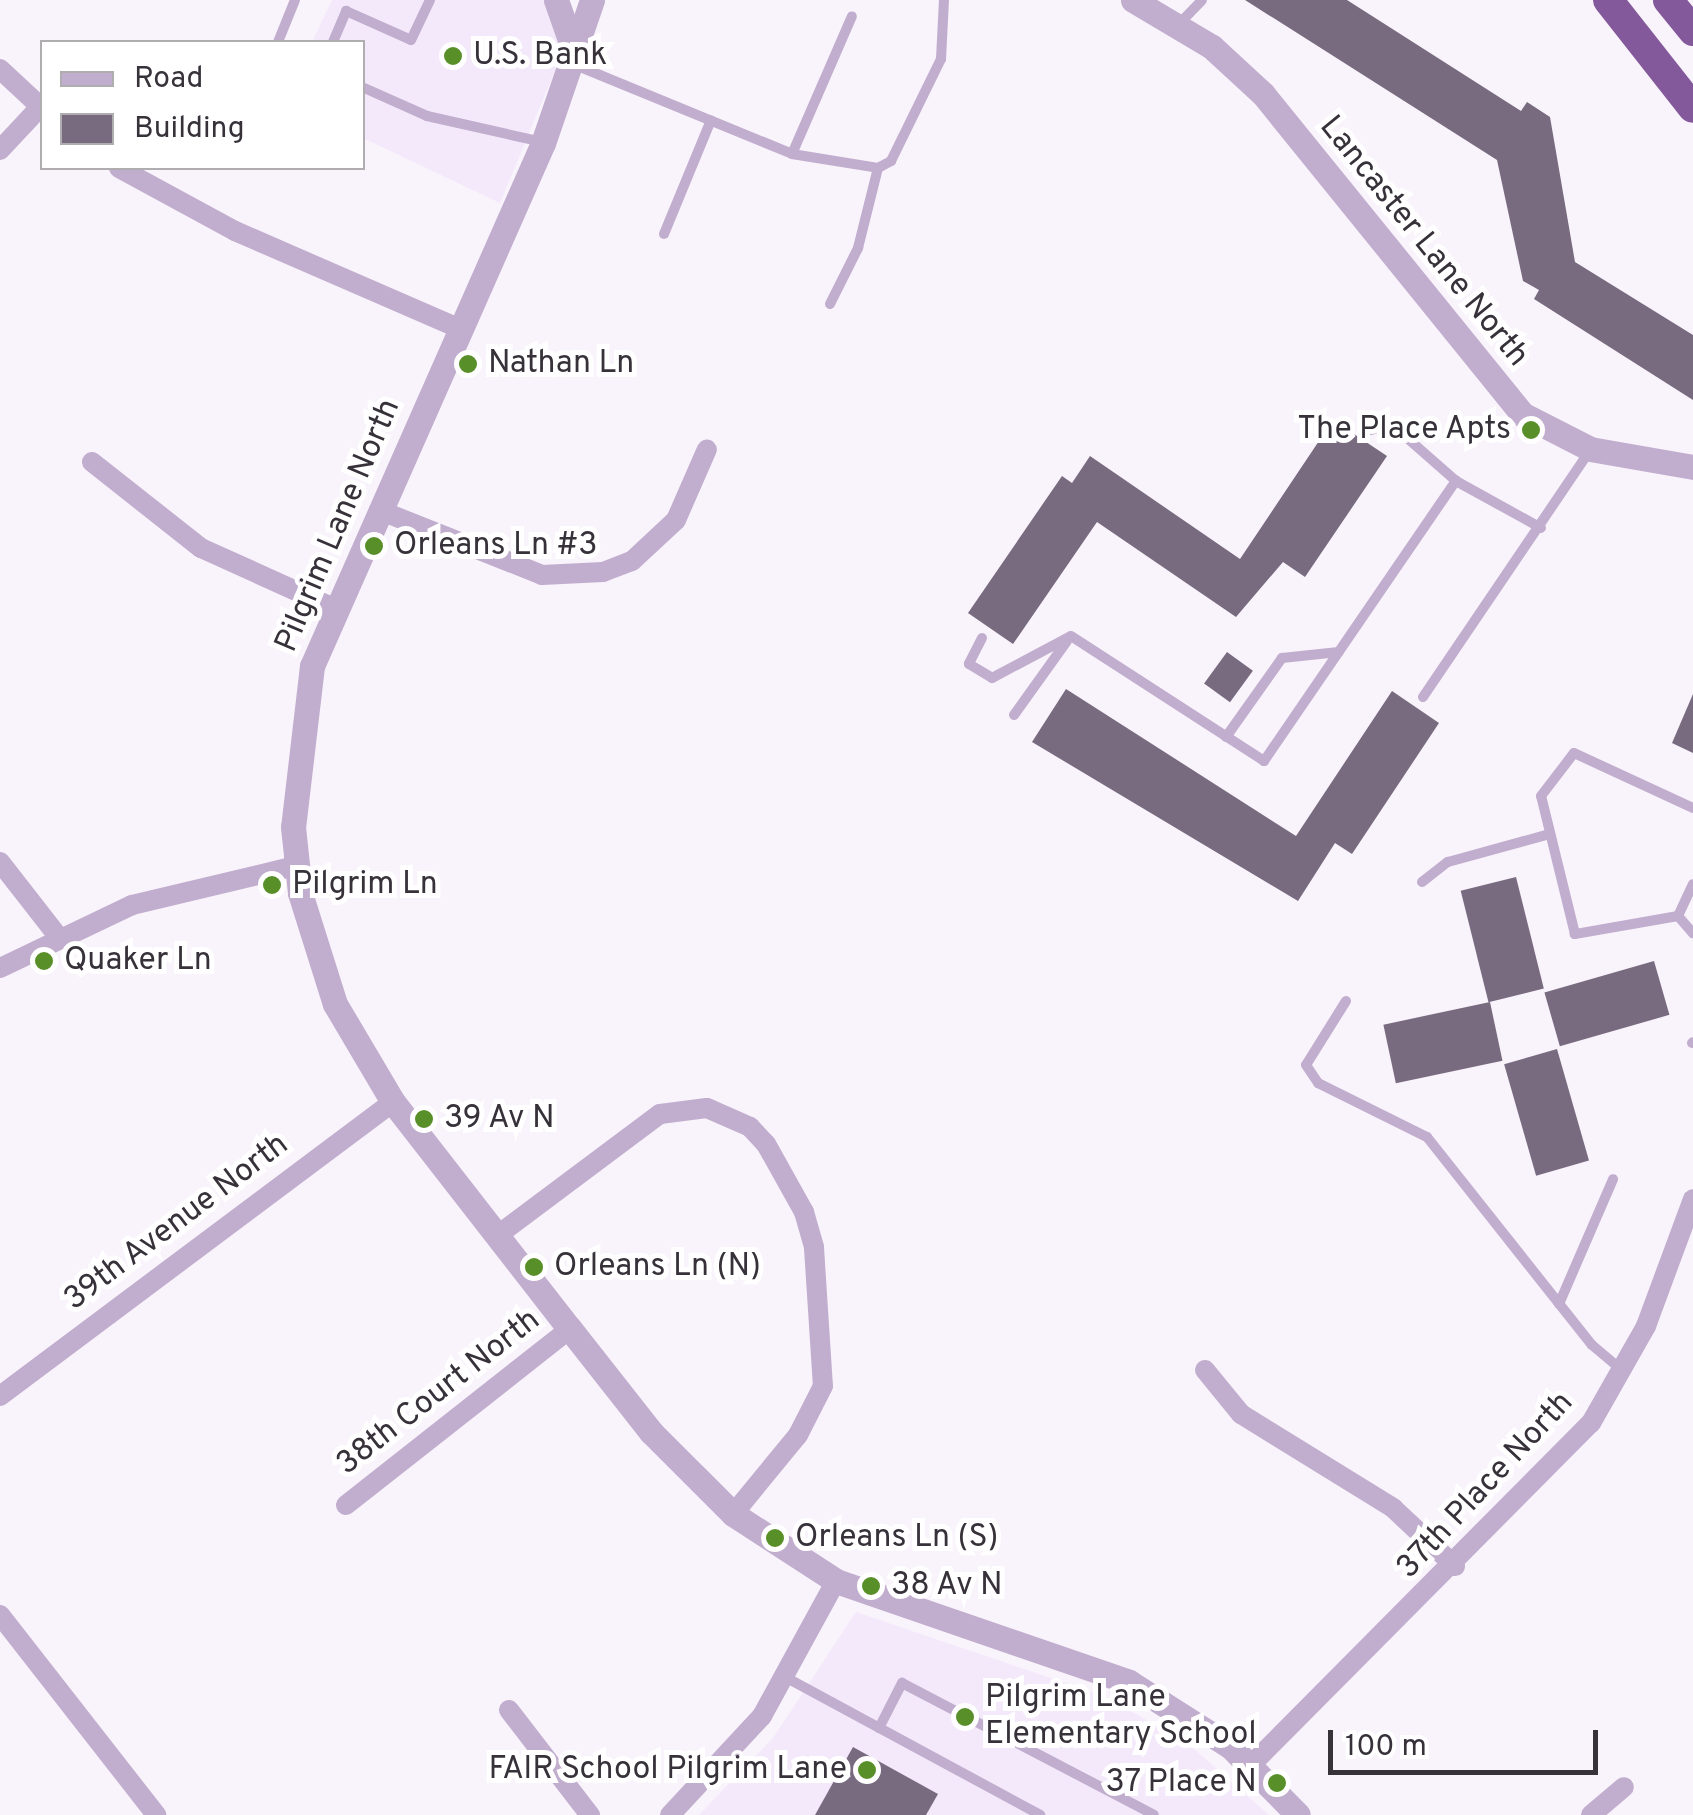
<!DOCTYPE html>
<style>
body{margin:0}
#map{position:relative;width:1693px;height:1815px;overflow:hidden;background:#f9f3fc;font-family:Overpass,sans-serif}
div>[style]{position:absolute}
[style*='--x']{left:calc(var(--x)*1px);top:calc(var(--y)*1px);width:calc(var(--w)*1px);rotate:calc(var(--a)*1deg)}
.built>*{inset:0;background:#f4e9fb}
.building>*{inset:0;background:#786b7f;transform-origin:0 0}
.service>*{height:10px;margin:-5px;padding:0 5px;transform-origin:5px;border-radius:5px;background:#c1adcd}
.minor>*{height:20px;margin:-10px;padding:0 10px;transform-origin:10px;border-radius:10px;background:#c1adcd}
.tertiary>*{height:25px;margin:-12.5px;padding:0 12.5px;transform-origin:12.5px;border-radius:12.5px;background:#c1adcd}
.motorway>*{height:30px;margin:-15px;padding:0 15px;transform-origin:15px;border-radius:15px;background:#84599b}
.dots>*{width:28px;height:28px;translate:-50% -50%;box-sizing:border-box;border:5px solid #fff;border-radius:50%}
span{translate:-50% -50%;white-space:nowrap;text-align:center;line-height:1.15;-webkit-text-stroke:10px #fff;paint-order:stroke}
.poi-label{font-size:32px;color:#37313a}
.left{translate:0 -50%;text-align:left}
.right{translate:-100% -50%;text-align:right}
.street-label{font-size:32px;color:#37313a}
.legend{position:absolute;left:40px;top:40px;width:325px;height:130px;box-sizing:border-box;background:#fff;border:2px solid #afadb0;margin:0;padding:12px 18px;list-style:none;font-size:30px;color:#37313a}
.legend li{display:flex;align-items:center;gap:20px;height:50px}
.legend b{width:50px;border:2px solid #afadb0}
.scale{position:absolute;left:1328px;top:1730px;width:270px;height:45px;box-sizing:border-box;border:5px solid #37313a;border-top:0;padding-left:12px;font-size:30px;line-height:35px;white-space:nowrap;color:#37313a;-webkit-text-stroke:8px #fff;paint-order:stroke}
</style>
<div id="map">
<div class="built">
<div style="clip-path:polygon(332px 0,547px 0,558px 21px,558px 63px,500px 203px,363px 138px,362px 42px,312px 42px)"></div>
<div style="clip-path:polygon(856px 1612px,1101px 1695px,1185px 1741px,1269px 1815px,699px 1815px,773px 1738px)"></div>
</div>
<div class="building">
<div style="clip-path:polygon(1245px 0,1347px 0,1521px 111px,1527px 102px,1550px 117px,1575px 262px,1693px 335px,1693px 400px,1534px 299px,1539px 290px,1523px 281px,1497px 160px)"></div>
<div style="clip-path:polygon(1333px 420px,1387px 456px,1305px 577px,1283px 562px,1236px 617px,1097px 522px,1013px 644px,968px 613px,1062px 476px,1072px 483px,1090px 456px,1240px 559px)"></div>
<div style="left:1227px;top:652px;width:32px;height:39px;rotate:36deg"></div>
<div style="clip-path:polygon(1066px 689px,1296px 836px,1392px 691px,1439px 723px,1352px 854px,1335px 843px,1298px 901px,1032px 742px)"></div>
<div style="clip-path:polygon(1693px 694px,1693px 753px,1672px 743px)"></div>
<div style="left:1516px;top:877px;width:115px;height:57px;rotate:76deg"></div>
<div style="left:1654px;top:961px;width:56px;height:114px;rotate:74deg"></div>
<div style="left:1490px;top:1002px;width:60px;height:109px;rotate:78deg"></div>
<div style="left:1557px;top:1049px;width:116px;height:55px;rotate:74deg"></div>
<div style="clip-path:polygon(853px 1747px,938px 1794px,926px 1815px,815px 1815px)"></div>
</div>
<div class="service">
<div style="--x:1179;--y:24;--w:33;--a:-46"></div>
<div style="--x:278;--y:42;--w:45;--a:-68"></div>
<div style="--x:333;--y:42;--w:34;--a:-67"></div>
<div style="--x:346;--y:11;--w:71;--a:24"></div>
<div style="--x:411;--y:40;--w:44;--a:-64.6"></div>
<div style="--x:573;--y:64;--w:237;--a:22.3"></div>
<div style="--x:792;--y:154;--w:87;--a:9.2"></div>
<div style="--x:878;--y:168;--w:15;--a:-28"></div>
<div style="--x:891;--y:161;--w:114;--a:-63.9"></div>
<div style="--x:941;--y:59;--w:59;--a:-87.1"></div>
<div style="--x:362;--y:87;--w:71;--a:24"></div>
<div style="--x:427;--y:116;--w:118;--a:12.7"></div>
<div style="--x:792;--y:154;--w:150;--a:-66.5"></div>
<div style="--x:664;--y:234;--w:123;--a:-67.6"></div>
<div style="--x:830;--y:304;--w:63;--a:-63.4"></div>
<div style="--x:858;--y:248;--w:82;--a:-76"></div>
<div style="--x:1371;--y:430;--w:20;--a:-20"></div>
<div style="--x:1390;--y:423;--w:88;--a:41.3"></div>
<div style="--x:1456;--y:481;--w:97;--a:28.9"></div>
<div style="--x:982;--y:638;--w:29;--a:117"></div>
<div style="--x:969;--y:664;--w:27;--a:31"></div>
<div style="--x:992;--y:678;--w:89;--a:-28"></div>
<div style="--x:1071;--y:636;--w:230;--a:32.9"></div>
<div style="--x:1264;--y:761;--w:340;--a:-55.6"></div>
<div style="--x:1423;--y:697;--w:298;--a:-55.9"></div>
<div style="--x:1014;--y:715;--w:91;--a:-54.4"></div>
<div style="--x:1226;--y:737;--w:97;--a:-54.7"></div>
<div style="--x:1282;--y:658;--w:57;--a:-6"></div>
<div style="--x:1422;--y:882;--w:33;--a:-38"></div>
<div style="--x:1448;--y:862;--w:106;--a:-15.4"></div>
<div style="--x:1678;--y:916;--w:105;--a:170.1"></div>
<div style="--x:1575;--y:934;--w:142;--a:-103.8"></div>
<div style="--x:1541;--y:796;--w:54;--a:-52.5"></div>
<div style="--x:1574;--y:753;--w:131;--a:24.8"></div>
<div style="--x:1678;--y:916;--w:35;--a:-65"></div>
<div style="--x:1678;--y:916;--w:23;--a:49"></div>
<div style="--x:1346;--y:1001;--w:75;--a:122"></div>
<div style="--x:1306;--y:1065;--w:22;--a:56"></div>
<div style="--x:1318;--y:1083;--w:122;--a:26.4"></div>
<div style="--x:1427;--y:1137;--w:265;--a:51.6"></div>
<div style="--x:1592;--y:1345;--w:40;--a:40"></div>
<div style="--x:1692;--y:1043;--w:1;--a:-45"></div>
<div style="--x:1559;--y:1304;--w:136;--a:-66.6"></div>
<div style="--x:787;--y:1678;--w:288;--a:28.4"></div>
<div style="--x:879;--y:1728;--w:51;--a:-62.9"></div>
<div style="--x:902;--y:1683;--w:284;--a:27.6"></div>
</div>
<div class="minor">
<div style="--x:0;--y:69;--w:57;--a:42.9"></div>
<div style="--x:0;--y:150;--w:60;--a:-47"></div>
<div style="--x:119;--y:168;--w:132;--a:28.5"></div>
<div style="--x:235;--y:231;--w:245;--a:23.5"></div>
<div style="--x:92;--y:462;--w:139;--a:38.3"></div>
<div style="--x:201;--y:548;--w:146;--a:24.3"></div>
<div style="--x:379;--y:510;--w:175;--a:21.7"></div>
<div style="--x:542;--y:575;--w:61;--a:-2.8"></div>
<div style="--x:603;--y:572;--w:31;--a:-21"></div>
<div style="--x:632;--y:561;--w:60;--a:-43"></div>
<div style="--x:676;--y:520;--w:77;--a:-66.4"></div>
<div style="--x:0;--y:862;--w:93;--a:52"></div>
<div style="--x:0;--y:968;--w:146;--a:-25.5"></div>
<div style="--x:132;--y:905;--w:169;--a:-13.4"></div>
<div style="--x:498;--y:1235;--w:202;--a:-36.8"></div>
<div style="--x:660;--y:1114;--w:47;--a:-7.3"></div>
<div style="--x:707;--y:1108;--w:47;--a:23.8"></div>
<div style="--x:750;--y:1127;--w:23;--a:47"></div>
<div style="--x:766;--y:1144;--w:78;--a:60.8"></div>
<div style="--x:804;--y:1212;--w:37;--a:74"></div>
<div style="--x:814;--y:1248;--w:138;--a:86.3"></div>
<div style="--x:823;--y:1386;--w:55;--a:117"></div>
<div style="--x:798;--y:1435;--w:102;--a:129.4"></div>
<div style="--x:1205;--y:1370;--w:57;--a:50.7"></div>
<div style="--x:1241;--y:1414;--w:179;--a:31.7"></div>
<div style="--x:1393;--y:1508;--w:85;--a:43.1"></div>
<div style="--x:0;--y:1396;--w:491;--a:-36.8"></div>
<div style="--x:346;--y:1505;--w:285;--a:-38.2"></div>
<div style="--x:0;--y:1615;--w:254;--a:52"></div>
<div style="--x:509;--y:1710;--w:133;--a:52.4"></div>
<div style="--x:1251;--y:1765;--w:482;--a:-45.2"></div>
<div style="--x:1591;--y:1423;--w:112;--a:-60.4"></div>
<div style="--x:1646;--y:1326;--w:135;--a:-69.7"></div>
<div style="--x:670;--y:1815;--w:135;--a:-47.1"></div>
<div style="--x:762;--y:1716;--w:154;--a:-61.3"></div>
<div style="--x:1591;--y:1815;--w:43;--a:-40.3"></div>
</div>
<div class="tertiary">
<div style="--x:556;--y:0;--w:57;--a:70.6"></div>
<div style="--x:592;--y:0;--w:151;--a:108.9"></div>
<div style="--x:543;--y:143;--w:572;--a:113.83"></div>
<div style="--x:312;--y:666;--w:162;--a:96.7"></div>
<div style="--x:293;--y:827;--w:66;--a:83.9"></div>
<div style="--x:300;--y:893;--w:116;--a:72.5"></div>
<div style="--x:335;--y:1004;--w:114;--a:59.4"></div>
<div style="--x:393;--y:1102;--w:288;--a:52.1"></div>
<div style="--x:570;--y:1329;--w:131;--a:51.8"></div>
<div style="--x:651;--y:1432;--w:116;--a:45"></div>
<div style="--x:733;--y:1514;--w:123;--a:33"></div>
<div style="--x:836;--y:1581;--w:310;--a:19"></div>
<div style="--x:1129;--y:1682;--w:121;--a:32.5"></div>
<div style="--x:1231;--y:1747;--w:95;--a:45.4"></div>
<div style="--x:1133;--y:0;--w:92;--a:30.7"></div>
<div style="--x:1212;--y:47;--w:69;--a:42.7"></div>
<div style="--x:1263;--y:94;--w:412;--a:51"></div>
<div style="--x:1522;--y:414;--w:76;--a:27.2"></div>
<div style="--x:1590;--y:449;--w:105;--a:9.9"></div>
</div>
<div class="motorway">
<div style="--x:1608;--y:0;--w:137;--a:51.8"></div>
<div style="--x:1668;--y:0;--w:40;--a:51"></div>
</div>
<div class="dots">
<div style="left:453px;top:56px;background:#598f29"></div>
<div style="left:468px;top:364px;background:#598f29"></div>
<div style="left:1531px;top:430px;background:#598f29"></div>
<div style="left:374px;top:546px;background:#598f29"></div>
<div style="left:272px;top:885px;background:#598f29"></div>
<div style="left:44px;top:961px;background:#598f29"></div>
<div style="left:424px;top:1119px;background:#598f29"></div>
<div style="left:534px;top:1267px;background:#598f29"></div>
<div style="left:775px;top:1538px;background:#598f29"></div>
<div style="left:871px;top:1586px;background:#598f29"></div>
<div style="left:965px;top:1717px;background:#598f29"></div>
<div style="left:867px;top:1770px;background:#598f29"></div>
<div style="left:1277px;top:1783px;background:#598f29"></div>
</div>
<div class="poi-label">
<span class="left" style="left:473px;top:56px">U.S. Bank</span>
<span class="left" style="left:488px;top:364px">Nathan Ln</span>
<span class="right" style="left:1511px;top:430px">The Place Apts</span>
<span class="left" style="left:394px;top:546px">Orleans Ln #3</span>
<span class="left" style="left:292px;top:885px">Pilgrim Ln</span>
<span class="left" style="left:64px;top:961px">Quaker Ln</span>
<span class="left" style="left:444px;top:1119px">39 Av N</span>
<span class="left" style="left:554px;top:1267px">Orleans Ln (N)</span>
<span class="left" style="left:795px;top:1538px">Orleans Ln (S)</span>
<span class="left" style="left:891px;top:1586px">38 Av N</span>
<span class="left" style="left:985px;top:1717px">Pilgrim Lane<br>Elementary School</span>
<span class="right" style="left:847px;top:1770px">FAIR School Pilgrim Lane</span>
<span class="right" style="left:1257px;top:1783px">37 Place N</span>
</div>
<div class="street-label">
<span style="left:1423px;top:242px;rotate:51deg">Lancaster Lane North</span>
<span style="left:339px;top:526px;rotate:-67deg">Pilgrim Lane North</span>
<span style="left:177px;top:1223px;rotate:-37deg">39th Avenue North</span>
<span style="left:439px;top:1393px;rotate:-38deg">38th Court North</span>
<span style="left:1486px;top:1486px;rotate:-47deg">37th Place North</span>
</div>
<ul class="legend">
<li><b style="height:12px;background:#c1adcd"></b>Road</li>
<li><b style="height:28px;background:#786b7f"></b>Building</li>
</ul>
<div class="scale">100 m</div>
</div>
